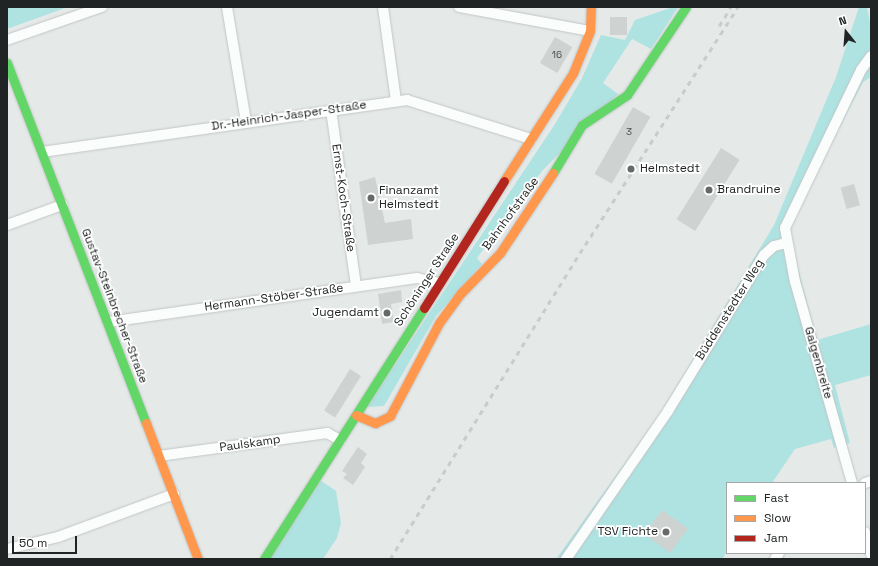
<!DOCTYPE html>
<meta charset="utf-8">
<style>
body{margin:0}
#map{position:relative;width:878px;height:566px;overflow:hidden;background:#e5eae9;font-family:"Space Grotesk",sans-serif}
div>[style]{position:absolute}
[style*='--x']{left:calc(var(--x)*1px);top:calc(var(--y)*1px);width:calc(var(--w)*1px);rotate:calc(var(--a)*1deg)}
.green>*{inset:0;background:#aee3e2}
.building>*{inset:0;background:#ced2d1;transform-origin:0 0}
.roads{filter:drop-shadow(0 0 1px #c2c5c5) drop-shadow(0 0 1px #c2c5c5)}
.street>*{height:10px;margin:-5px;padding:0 5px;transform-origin:5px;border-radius:5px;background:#fbfcfc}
.fast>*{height:9px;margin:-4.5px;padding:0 4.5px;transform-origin:4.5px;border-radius:4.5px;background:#63d668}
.slow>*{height:9px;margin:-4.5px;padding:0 4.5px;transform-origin:4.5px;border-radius:4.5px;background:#ff974d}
.jam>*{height:9px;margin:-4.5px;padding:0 4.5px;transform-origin:4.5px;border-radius:4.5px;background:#b3261e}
.rail>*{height:2.5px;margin-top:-1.25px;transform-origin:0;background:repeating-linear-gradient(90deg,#cbcbcb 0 5px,transparent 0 10px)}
.dots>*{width:11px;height:11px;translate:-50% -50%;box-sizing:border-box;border:2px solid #fff;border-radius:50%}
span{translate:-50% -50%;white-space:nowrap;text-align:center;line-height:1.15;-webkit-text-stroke:3.5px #fff;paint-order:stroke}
.number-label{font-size:10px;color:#4c504f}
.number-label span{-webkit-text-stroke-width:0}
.street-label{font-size:12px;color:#212424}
.poi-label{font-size:12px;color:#212424}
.left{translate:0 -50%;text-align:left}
.right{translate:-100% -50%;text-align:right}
.frame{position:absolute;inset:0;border:8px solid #212424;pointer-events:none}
.legend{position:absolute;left:726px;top:482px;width:140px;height:72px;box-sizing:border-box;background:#fff;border:1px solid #a6a7a7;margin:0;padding:5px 7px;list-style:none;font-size:12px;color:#212424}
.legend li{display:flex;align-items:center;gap:8px;height:20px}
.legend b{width:20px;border:1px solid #a6a7a7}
.north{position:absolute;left:826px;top:12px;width:40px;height:40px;-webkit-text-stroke:3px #fff;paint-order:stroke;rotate:343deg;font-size:11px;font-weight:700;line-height:16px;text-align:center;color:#212424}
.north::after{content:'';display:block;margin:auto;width:14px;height:18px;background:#212424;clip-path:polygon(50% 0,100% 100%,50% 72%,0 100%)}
.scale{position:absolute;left:12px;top:536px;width:65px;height:18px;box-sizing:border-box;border:2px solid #212424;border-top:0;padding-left:5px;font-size:12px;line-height:14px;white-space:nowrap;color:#212424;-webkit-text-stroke:3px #fff;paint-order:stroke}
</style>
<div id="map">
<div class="green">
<div style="clip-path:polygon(7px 7px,68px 7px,7px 29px)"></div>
<div style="clip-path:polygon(673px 7px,678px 7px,651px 49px,632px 39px,603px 83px,618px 94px,542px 171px,477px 258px,482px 264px,436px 316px,384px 406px,367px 407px,555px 124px,582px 78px,601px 35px,625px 40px,635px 20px)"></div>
<div style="clip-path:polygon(859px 7px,867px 7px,871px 28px,871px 77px,863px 82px,778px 244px,795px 257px,817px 340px,871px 324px,871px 375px,835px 385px,850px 443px,834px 448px,831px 439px,795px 449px,772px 483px,727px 483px,727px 552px,722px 559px,556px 559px,659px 416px,774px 225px,836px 77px)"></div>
<div style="clip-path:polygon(320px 480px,336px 491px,341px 523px,337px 538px,323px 559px,268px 559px)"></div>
</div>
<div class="building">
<div style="left:610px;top:17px;width:17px;height:18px"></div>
<div style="left:555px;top:37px;width:20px;height:30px;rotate:30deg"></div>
<div style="left:633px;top:107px;width:20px;height:77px;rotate:30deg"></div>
<div style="left:721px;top:148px;width:22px;height:84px;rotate:32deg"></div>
<div style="clip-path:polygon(375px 177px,385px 223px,411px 219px,413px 239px,368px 245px,359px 182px)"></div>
<div style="left:854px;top:184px;width:22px;height:14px;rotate:74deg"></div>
<div style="clip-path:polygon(401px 290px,402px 302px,391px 304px,394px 322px,382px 324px,378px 294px)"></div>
<div style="left:350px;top:369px;width:13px;height:49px;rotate:32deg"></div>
<div style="clip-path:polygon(358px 447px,367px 454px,361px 463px,365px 467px,353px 485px,343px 478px,347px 474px,342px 471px)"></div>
<div style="left:662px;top:510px;width:32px;height:30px;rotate:36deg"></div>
</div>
<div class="roads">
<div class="street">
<div style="--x:227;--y:7;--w:117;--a:80.6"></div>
<div style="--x:383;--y:7;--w:95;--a:82.1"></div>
<div style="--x:459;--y:7;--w:133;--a:10.4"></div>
<div style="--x:7;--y:40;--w:101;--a:-19.2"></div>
<div style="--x:331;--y:110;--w:178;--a:81.9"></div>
<div style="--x:42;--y:152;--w:369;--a:-8.1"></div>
<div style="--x:407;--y:100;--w:130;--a:17.5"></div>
<div style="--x:7;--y:225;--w:59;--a:-20"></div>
<div style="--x:108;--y:322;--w:312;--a:-8.1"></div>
<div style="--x:417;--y:278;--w:23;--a:13"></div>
<div style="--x:159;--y:456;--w:170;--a:-7.8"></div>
<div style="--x:327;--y:433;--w:15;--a:28"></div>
<div style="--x:852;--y:483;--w:209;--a:-105.8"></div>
<div style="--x:795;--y:282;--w:55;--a:-100.5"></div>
<div style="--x:785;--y:228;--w:175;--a:-64.3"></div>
<div style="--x:861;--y:70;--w:17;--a:-54"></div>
<div style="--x:865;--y:483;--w:6;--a:-18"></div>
<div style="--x:865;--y:532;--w:23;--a:75"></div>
<div style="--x:7;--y:549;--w:52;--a:-13.2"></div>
<div style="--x:58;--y:537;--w:124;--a:-20.3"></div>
<div style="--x:566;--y:559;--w:180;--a:-55.4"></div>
<div style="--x:668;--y:411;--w:183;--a:-58.4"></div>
<div style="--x:764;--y:255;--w:13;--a:-42"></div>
<div style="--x:774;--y:246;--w:12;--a:-14"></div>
<div style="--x:775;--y:559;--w:7;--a:-56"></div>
</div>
<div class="fast">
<div style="--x:7;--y:63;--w:386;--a:68.9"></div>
<div style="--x:553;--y:173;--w:56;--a:-58.9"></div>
<div style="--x:582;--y:125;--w:54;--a:-33.7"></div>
<div style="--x:627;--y:95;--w:106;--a:-56.2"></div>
<div style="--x:264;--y:559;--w:298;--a:-57.5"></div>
</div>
<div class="slow">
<div style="--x:504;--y:181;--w:128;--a:-57.4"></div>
<div style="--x:573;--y:73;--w:45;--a:-68"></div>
<div style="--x:590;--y:31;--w:24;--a:-88"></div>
<div style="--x:356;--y:415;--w:21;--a:23"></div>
<div style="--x:375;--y:423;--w:17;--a:-25"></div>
<div style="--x:390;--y:416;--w:105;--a:-62.2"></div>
<div style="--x:439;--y:323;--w:37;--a:-54"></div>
<div style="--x:461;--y:293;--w:56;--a:-45.7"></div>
<div style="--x:500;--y:253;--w:96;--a:-56.5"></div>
<div style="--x:146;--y:423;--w:146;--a:69.1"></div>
</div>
<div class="jam">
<div style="--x:424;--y:308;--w:150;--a:-57.8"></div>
</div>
</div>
<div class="rail">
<div style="--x:719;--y:26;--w:22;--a:-58"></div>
<div style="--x:390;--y:559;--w:370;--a:-58.2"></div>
<div style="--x:585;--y:245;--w:283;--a:-57.3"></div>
</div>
<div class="dots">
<div style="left:631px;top:169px;background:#666969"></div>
<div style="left:709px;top:190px;background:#666969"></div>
<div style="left:371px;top:198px;background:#666969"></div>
<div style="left:387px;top:313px;background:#666969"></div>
<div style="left:666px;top:532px;background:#666969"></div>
</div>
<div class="number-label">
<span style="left:557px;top:55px">16</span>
<span style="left:629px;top:132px">3</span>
</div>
<div class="street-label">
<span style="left:289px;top:116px;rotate:-8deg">Dr.-Heinrich-Jasper-Straße</span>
<span style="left:343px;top:198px;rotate:82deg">Ernst-Koch-Straße</span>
<span style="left:511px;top:214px;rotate:-54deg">Bahnhofstraße</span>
<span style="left:427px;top:280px;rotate:-57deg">Schöninger Straße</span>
<span style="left:274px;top:298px;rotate:-8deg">Hermann-Stöber-Straße</span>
<span style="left:114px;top:306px;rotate:69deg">Gustav-Steinbrecher-Straße</span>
<span style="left:730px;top:310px;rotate:-58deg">Büddenstedter Weg</span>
<span style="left:818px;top:363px;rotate:74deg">Galgenbreite</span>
<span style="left:250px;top:444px;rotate:-8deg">Paulskamp</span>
</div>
<div class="poi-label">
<span class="left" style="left:640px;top:169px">Helmstedt</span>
<span class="left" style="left:717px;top:190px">Brandruine</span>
<span class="left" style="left:379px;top:198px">Finanzamt<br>Helmstedt</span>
<span class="right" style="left:379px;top:313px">Jugendamt</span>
<span class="right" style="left:658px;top:532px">TSV Fichte</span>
</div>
<div class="frame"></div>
<ul class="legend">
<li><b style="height:5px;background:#63d668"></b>Fast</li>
<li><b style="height:5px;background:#ff974d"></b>Slow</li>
<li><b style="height:5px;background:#b3261e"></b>Jam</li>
</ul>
<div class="north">N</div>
<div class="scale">50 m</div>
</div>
